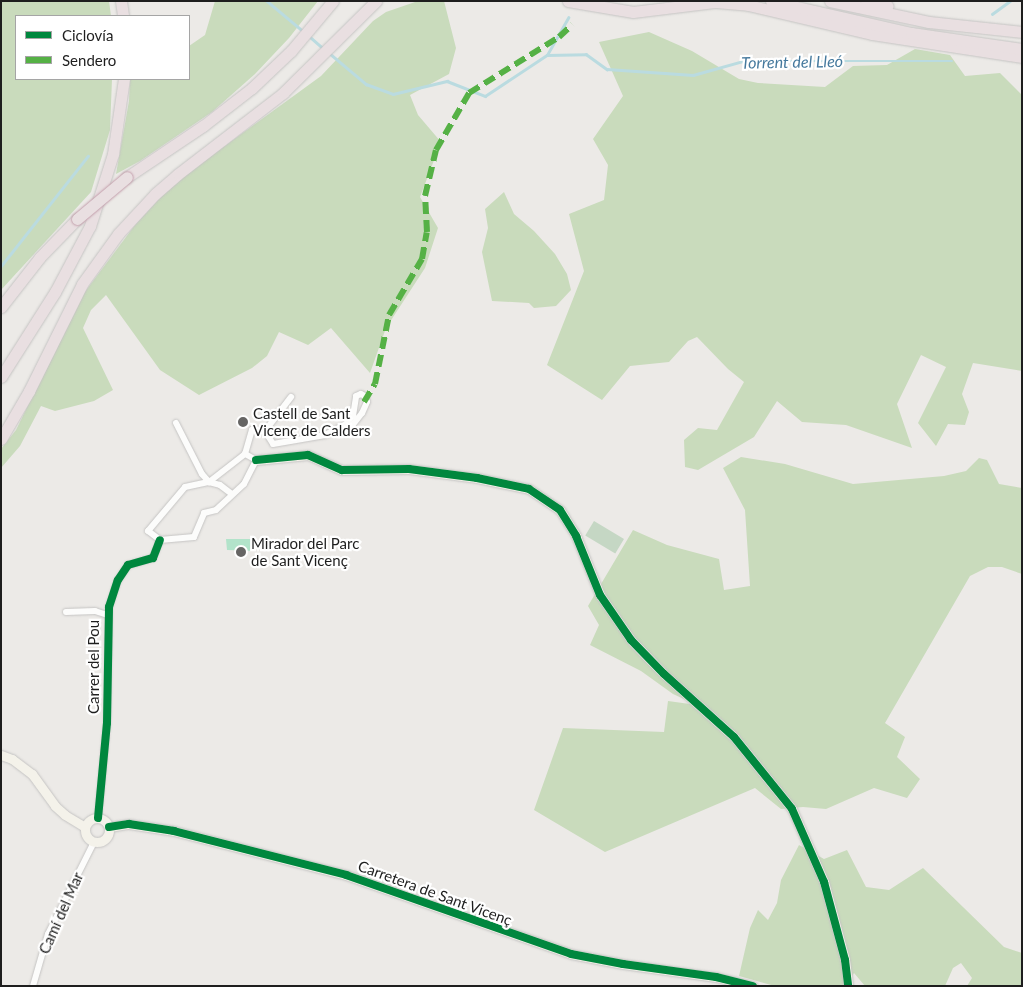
<!DOCTYPE html>
<meta charset="utf-8">
<style>
body{margin:0}
#map{position:relative;width:1023px;height:987px;overflow:hidden;background:#eceae7;font-family:Lato,sans-serif}
div>[style]{position:absolute}
[style*='--x']{left:calc(var(--x)*1px);top:calc(var(--y)*1px);width:calc(var(--w)*1px);rotate:calc(var(--a)*1deg)}
.forest>*{inset:0;background:#c9dbbc}
.cemetery>*{inset:0;background:#c5d7c4;transform-origin:0 0}
.pitch>*{inset:0;background:#b2e3ca}
.stream>*{height:2.5px;margin:-1.25px;padding:0 1.25px;transform-origin:1.25px;border-radius:1.25px;background:#badbe0}
.roads{filter:drop-shadow(0 0 1px #c5c4c3) drop-shadow(0 0 1px #c5c4c3)}
.street>*{height:6px;margin:-3px;padding:0 3px;transform-origin:3px;border-radius:3px;background:#fcfcfb}
.secondary>*{height:9px;margin:-4.5px;padding:0 4.5px;transform-origin:4.5px;border-radius:4.5px;background:#f4f2ea}
.secondary>.ring{margin:-4.5px;padding:0;box-sizing:content-box;background:none;border:9px solid #f4f2ea;border-radius:50%}
.highway>*{height:11px;margin:-5.5px;padding:0 5.5px;transform-origin:5.5px;border-radius:5.5px;background:#e9dfe1}
.bridges{filter:drop-shadow(0 0 1px #c29eab) drop-shadow(0 0 1px #c29eab)}
.highway-bridge>*{height:11px;margin:-5.5px;padding:0 5.5px;transform-origin:5.5px;border-radius:5.5px;background:#e9dfe1}
.quiet>*{height:6px;margin-top:-3px;transform-origin:0;background:repeating-linear-gradient(90deg,#55b145 0 12px,transparent 0 18px)}
.cycleway>*{height:8px;margin:-4px;padding:0 4px;transform-origin:4px;border-radius:4px;background:#00873e}
.dots>*{width:14px;height:14px;translate:-50% -50%;box-sizing:border-box;border:2px solid #fff;border-radius:50%}
span{translate:-50% -50%;white-space:nowrap;text-align:center;line-height:1.15;-webkit-text-stroke:4.5px #fff;paint-order:stroke}
.poi-label{font-size:15px;color:#1e1e1e}
.left{translate:0 -50%;text-align:left}
.street-label{font-size:15px;color:#1e1e1e}
.water-label{font-size:16px;color:#45799d;font-style:italic}
.frame{position:absolute;inset:0;border:2px solid #1e1e1e;pointer-events:none}
.legend{position:absolute;left:15px;top:15px;width:175px;height:65px;box-sizing:border-box;background:#fff;border:1px solid #a5a5a5;margin:0;padding:6px 9px;list-style:none;font-size:15px;color:#1e1e1e}
.legend li{display:flex;align-items:center;gap:10px;height:25px}
.legend b{width:25px;border:1px solid #a5a5a5}
</style>
<div id="map">
<div class="forest">
<div style="clip-path:polygon(1px 1px,109px 1px,111px 16px,16px 16px,16px 79px,112px 79px,110px 130px,91px 192px,1px 290px)"></div>
<div style="clip-path:polygon(215px 1px,318px 1px,289px 38px,255px 74px,212px 112px,140px 161px,116px 174px,129px 101px,130px 79px,189px 79px,189px 46px,205px 35px)"></div>
<div style="clip-path:polygon(418px 1px,444px 1px,456px 48px,449px 74px,410px 95px,418px 115px,441px 142px,420px 197px,438px 228px,425px 268px,386px 328px,370px 373px,331px 328px,308px 345px,279px 332px,267px 356px,252px 368px,199px 395px,160px 370px,106px 295px,91px 310px,83px 328px,113px 390px,94px 401px,55px 411px,41px 406px,20px 446px,1px 468px,1px 449px,16px 430px,81px 297px,135px 225px,160px 198px,189px 172px,321px 76px,373px 21px,386px 12px)"></div>
<div style="clip-path:polygon(649px 32px,692px 51px,739px 79px,758px 83px,825px 87px,853px 66px,887px 65px,915px 49px,950px 55px,965px 76px,1000px 73px,1022px 95px,1022px 371px,973px 363px,962px 394px,969px 412px,965px 425px,948px 424px,936px 446px,918px 423px,946px 367px,921px 355px,897px 404px,912px 448px,846px 425px,802px 422px,777px 401px,754px 437px,698px 470px,685px 467px,684px 440px,698px 428px,717px 430px,744px 382px,728px 369px,697px 337px,688px 341px,669px 362px,630px 366px,602px 400px,547px 365px,584px 271px,569px 214px,604px 200px,608px 165px,593px 139px,623px 96px,599px 42px)"></div>
<div style="clip-path:polygon(504px 192px,514px 214px,534px 231px,555px 254px,567px 274px,571px 290px,556px 306px,534px 308px,529px 303px,492px 301px,482px 252px,488px 228px,485px 209px)"></div>
<div style="clip-path:polygon(741px 457px,785px 464px,853px 484px,944px 476px,966px 471px,979px 458px,987px 460px,999px 484px,1022px 488px,1022px 574px,1002px 567px,988px 567px,970px 576px,885px 723px,905px 737px,897px 757px,920px 779px,907px 798px,874px 788px,826px 809px,803px 807px,781px 809px,755px 788px,605px 852px,534px 810px,563px 728px,664px 732px,668px 701px,697px 705px,673px 694px,641px 671px,590px 645px,599px 625px,588px 606px,633px 530px,667px 545px,719px 559px,724px 590px,750px 586px,745px 510px,723px 468px)"></div>
<div style="clip-path:polygon(799px 845px,824px 859px,847px 850px,866px 887px,889px 890px,923px 868px,1004px 947px,1022px 953px,1022px 986px,967px 986px,972px 978px,961px 963px,953px 968px,945px 986px,865px 986px,854px 973px,846px 986px,775px 986px,739px 976px,750px 928px,758px 910px,768px 920px,777px 903px,781px 880px)"></div>
</div>
<div class="cemetery">
<div style="left:594px;top:521px;width:35px;height:17px;rotate:31deg"></div>
</div>
<div class="pitch">
<div style="clip-path:polygon(226px 539px,254px 539px,255px 551px,227px 550px)"></div>
</div>
<div class="stream">
<div style="--x:267;--y:1;--w:47;--a:39.8"></div>
<div style="--x:992;--y:14;--w:22;--a:-36"></div>
<div style="--x:309;--y:36;--w:20;--a:41"></div>
<div style="--x:328;--y:52;--w:50;--a:40.1"></div>
<div style="--x:366;--y:84;--w:29;--a:20"></div>
<div style="--x:393;--y:94;--w:56;--a:-13.5"></div>
<div style="--x:447;--y:81;--w:41;--a:21.5"></div>
<div style="--x:485;--y:96;--w:74;--a:-33.5"></div>
<div style="--x:547;--y:55;--w:39;--a:-1"></div>
<div style="--x:586;--y:54;--w:26;--a:36"></div>
<div style="--x:607;--y:69;--w:86;--a:4"></div>
<div style="--x:693;--y:75;--w:52;--a:-15.6"></div>
<div style="--x:743;--y:61;--w:209;--a:0"></div>
<div style="--x:547;--y:55;--w:43;--a:-60.4"></div>
<div style="--x:1;--y:266;--w:140;--a:-51.7"></div>
</div>
<div class="roads">
<div class="street">
<div style="--x:176;--y:423;--w:57;--a:63"></div>
<div style="--x:202;--y:474;--w:11;--a:49"></div>
<div style="--x:265;--y:431;--w:15;--a:58"></div>
<div style="--x:273;--y:444;--w:53;--a:-9.8"></div>
<div style="--x:325;--y:435;--w:22;--a:-27"></div>
<div style="--x:345;--y:425;--w:12;--a:-48"></div>
<div style="--x:353;--y:416;--w:20;--a:-81"></div>
<div style="--x:356;--y:396;--w:5;--a:-22"></div>
<div style="--x:361;--y:394;--w:4;--a:27"></div>
<div style="--x:365;--y:396;--w:6;--a:72"></div>
<div style="--x:367;--y:402;--w:12;--a:114"></div>
<div style="--x:362;--y:413;--w:23;--a:128"></div>
<div style="--x:265;--y:431;--w:43;--a:-52.6"></div>
<div style="--x:245;--y:454;--w:25;--a:-74"></div>
<div style="--x:252;--y:430;--w:13;--a:4"></div>
<div style="--x:209;--y:482;--w:11;--a:15"></div>
<div style="--x:220;--y:485;--w:15;--a:37"></div>
<div style="--x:160;--y:540;--w:34;--a:-5"></div>
<div style="--x:194;--y:537;--w:26;--a:-67"></div>
<div style="--x:204;--y:513;--w:12;--a:-14"></div>
<div style="--x:216;--y:510;--w:38;--a:-43"></div>
<div style="--x:244;--y:484;--w:27;--a:-63"></div>
<div style="--x:256;--y:460;--w:13;--a:-151"></div>
<div style="--x:160;--y:540;--w:15;--a:-143"></div>
<div style="--x:148;--y:531;--w:57;--a:-49.9"></div>
<div style="--x:185;--y:487;--w:25;--a:-12"></div>
<div style="--x:209;--y:482;--w:46;--a:-37.9"></div>
<div style="--x:66;--y:612;--w:29;--a:-2"></div>
<div style="--x:95;--y:611;--w:13;--a:18"></div>
<div style="--x:98;--y:818;--w:95;--a:-84.6"></div>
<div style="--x:107;--y:723;--w:116;--a:-89"></div>
<div style="--x:109;--y:607;--w:28;--a:-72"></div>
<div style="--x:118;--y:580;--w:18;--a:-56"></div>
<div style="--x:128;--y:565;--w:26;--a:-16"></div>
<div style="--x:153;--y:558;--w:19;--a:-69"></div>
<div style="--x:33;--y:986;--w:54;--a:-73.9"></div>
<div style="--x:48;--y:934;--w:103;--a:-63.4"></div>
</div>
<div class="secondary">
<div style="--x:256;--y:460;--w:52;--a:-5.5"></div>
<div style="--x:308;--y:455;--w:37;--a:24"></div>
<div style="--x:342;--y:470;--w:67;--a:-0.9"></div>
<div style="--x:409;--y:469;--w:69;--a:7.5"></div>
<div style="--x:477;--y:478;--w:53;--a:11.9"></div>
<div style="--x:529;--y:489;--w:37;--a:34"></div>
<div style="--x:560;--y:510;--w:31;--a:58"></div>
<div style="--x:576;--y:536;--w:64;--a:67.9"></div>
<div style="--x:600;--y:595;--w:55;--a:55.4"></div>
<div style="--x:631;--y:640;--w:47;--a:45.9"></div>
<div style="--x:664;--y:674;--w:94;--a:42"></div>
<div style="--x:734;--y:737;--w:92;--a:51.1"></div>
<div style="--x:792;--y:809;--w:80;--a:66.3"></div>
<div style="--x:824;--y:882;--w:81;--a:74.9"></div>
<div style="--x:845;--y:960;--w:26;--a:83"></div>
<div style="--x:1;--y:755;--w:12;--a:20"></div>
<div style="--x:12;--y:759;--w:25;--a:37"></div>
<div style="--x:32;--y:774;--w:39;--a:54"></div>
<div style="--x:55;--y:806;--w:13;--a:42"></div>
<div style="--x:65;--y:815;--w:23;--a:31"></div>
<div class="ring" style="left:85px;top:818px;width:15px;height:15px"></div>
<div style="--x:109;--y:827;--w:20;--a:-9"></div>
<div style="--x:129;--y:824;--w:46;--a:8.8"></div>
<div style="--x:174;--y:831;--w:178;--a:14.3"></div>
<div style="--x:346;--y:875;--w:238;--a:19.3"></div>
<div style="--x:571;--y:954;--w:53;--a:10.9"></div>
<div style="--x:623;--y:964;--w:94;--a:8"></div>
<div style="--x:716;--y:977;--w:38;--a:14"></div>
</div>
<div class="highway">
<div style="--x:121;--y:1;--w:15;--a:82"></div>
<div style="--x:568;--y:1;--w:66;--a:9.6"></div>
<div style="--x:633;--y:12;--w:84;--a:-6.9"></div>
<div style="--x:716;--y:2;--w:32;--a:5"></div>
<div style="--x:748;--y:5;--w:127;--a:13.2"></div>
<div style="--x:872;--y:34;--w:152;--a:8.7"></div>
<div style="--x:771;--y:1;--w:144;--a:12.9"></div>
<div style="--x:911;--y:33;--w:112;--a:8.2"></div>
<div style="--x:830;--y:1;--w:101;--a:12"></div>
<div style="--x:929;--y:22;--w:94;--a:6.1"></div>
<div style="--x:866;--y:1;--w:22;--a:13"></div>
<div style="--x:127;--y:177;--w:92;--a:-33.9"></div>
<div style="--x:203;--y:126;--w:62;--a:-37.8"></div>
<div style="--x:252;--y:88;--w:54;--a:-43.5"></div>
<div style="--x:291;--y:51;--w:65;--a:-50"></div>
<div style="--x:1;--y:307;--w:63;--a:-52"></div>
<div style="--x:40;--y:257;--w:53;--a:-45.8"></div>
<div style="--x:1;--y:377;--w:101;--a:-57.6"></div>
<div style="--x:55;--y:292;--w:75;--a:-62.1"></div>
<div style="--x:90;--y:226;--w:76;--a:-72.3"></div>
<div style="--x:113;--y:154;--w:76;--a:-81.7"></div>
<div style="--x:1;--y:439;--w:56;--a:-59.7"></div>
<div style="--x:29;--y:391;--w:119;--a:-63.6"></div>
<div style="--x:82;--y:284;--w:62;--a:-54.2"></div>
<div style="--x:118;--y:234;--w:54;--a:-47.2"></div>
<div style="--x:155;--y:194;--w:30;--a:-41"></div>
<div style="--x:178;--y:174;--w:133;--a:-37.6"></div>
<div style="--x:283;--y:93;--w:131;--a:-44.7"></div>
</div>
</div>
<div class="bridges">
<div class="highway-bridge">
<div style="--x:77;--y:219;--w:65;--a:-40"></div>
</div>
</div>
<div class="quiet">
<div style="--x:364;--y:402;--w:21;--a:-59"></div>
<div style="--x:375;--y:384;--w:70;--a:-78.5"></div>
<div style="--x:389;--y:315;--w:65;--a:-59.5"></div>
<div style="--x:422;--y:259;--w:27;--a:-80"></div>
<div style="--x:427;--y:232;--w:36;--a:-93"></div>
<div style="--x:425;--y:196;--w:47;--a:-76.6"></div>
<div style="--x:436;--y:150;--w:66;--a:-59.9"></div>
<div style="--x:469;--y:93;--w:106;--a:-31.9"></div>
<div style="--x:559;--y:37;--w:18;--a:-43"></div>
</div>
<div class="cycleway">
<div style="--x:256;--y:460;--w:52;--a:-5.5"></div>
<div style="--x:308;--y:455;--w:37;--a:24"></div>
<div style="--x:342;--y:470;--w:67;--a:-0.9"></div>
<div style="--x:409;--y:469;--w:69;--a:7.5"></div>
<div style="--x:477;--y:478;--w:53;--a:11.9"></div>
<div style="--x:529;--y:489;--w:37;--a:34"></div>
<div style="--x:560;--y:510;--w:31;--a:58"></div>
<div style="--x:576;--y:536;--w:64;--a:67.9"></div>
<div style="--x:600;--y:595;--w:55;--a:55.4"></div>
<div style="--x:631;--y:640;--w:47;--a:45.9"></div>
<div style="--x:664;--y:674;--w:94;--a:42"></div>
<div style="--x:734;--y:737;--w:92;--a:51.1"></div>
<div style="--x:792;--y:809;--w:80;--a:66.3"></div>
<div style="--x:824;--y:882;--w:81;--a:74.9"></div>
<div style="--x:845;--y:960;--w:26;--a:83"></div>
<div style="--x:98;--y:818;--w:95;--a:-84.6"></div>
<div style="--x:107;--y:723;--w:116;--a:-89"></div>
<div style="--x:109;--y:607;--w:28;--a:-72"></div>
<div style="--x:118;--y:580;--w:18;--a:-56"></div>
<div style="--x:128;--y:565;--w:26;--a:-16"></div>
<div style="--x:153;--y:558;--w:19;--a:-69"></div>
<div style="--x:109;--y:827;--w:20;--a:-9"></div>
<div style="--x:129;--y:824;--w:46;--a:8.8"></div>
<div style="--x:174;--y:831;--w:178;--a:14.3"></div>
<div style="--x:346;--y:875;--w:238;--a:19.3"></div>
<div style="--x:571;--y:954;--w:53;--a:10.9"></div>
<div style="--x:623;--y:964;--w:94;--a:8"></div>
<div style="--x:716;--y:977;--w:38;--a:14"></div>
</div>
<div class="dots">
<div style="left:243px;top:422px;background:#666564"></div>
<div style="left:241px;top:552px;background:#666564"></div>
</div>
<div class="poi-label">
<span class="left" style="left:253px;top:422px">Castell de Sant<br>Vicenç de Calders</span>
<span class="left" style="left:251px;top:552px">Mirador del Parc<br>de Sant Vicenç</span>
</div>
<div class="street-label">
<span style="left:94px;top:667px;rotate:-90deg">Carrer del Pou</span>
<span style="left:435px;top:893px;rotate:20deg">Carretera de Sant Vicenç</span>
<span style="left:61px;top:913px;rotate:-66deg">Camí del Mar</span>
</div>
<div class="water-label">
<span style="left:792px;top:62px;rotate:-1deg">Torrent del Lleó</span>
</div>
<div class="frame"></div>
<ul class="legend">
<li><b style="height:6px;background:#00873e"></b>Ciclovía</li>
<li><b style="height:6px;background:#55b145"></b>Sendero</li>
</ul>
</div>
